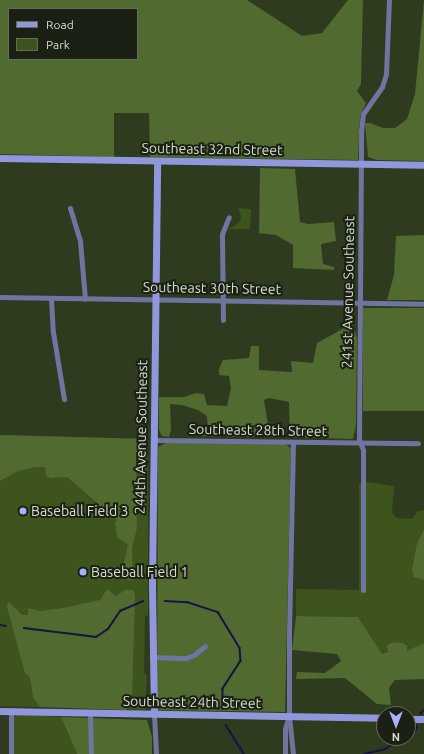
<!DOCTYPE html>
<style>
body{margin:0}
#map{position:relative;width:424px;height:754px;overflow:hidden;background:#2f3b1f;font-family:Ubuntu,sans-serif}
div>[style]{position:absolute}
[style*='--x']{left:calc(var(--x)*1px);top:calc(var(--y)*1px);width:calc(var(--w)*1px);rotate:calc(var(--a)*1deg)}
.green>*{inset:0;background:#3d541c}
.forest>*{inset:0;background:#516a2f;transform-origin:0 0}
.stream>*{height:1.5px;margin:-0.75px;padding:0 0.75px;transform-origin:0.75px;border-radius:0.75px;background:#171445}
.street>*{height:5px;margin:-2.5px;padding:0 2.5px;transform-origin:2.5px;border-radius:2.5px;background:#7074a0}
.secondary>*{height:7px;margin:-3.5px;padding:0 3.5px;transform-origin:3.5px;border-radius:3.5px;background:#9197dc}
.dots>*{width:11px;height:11px;translate:-50% -50%;box-sizing:border-box;border:2px solid #1a2013;border-radius:50%}
span{translate:-50% -50%;white-space:nowrap;text-align:center;line-height:1.15;-webkit-text-stroke:4px #1a2013;paint-order:stroke}
.street-label{font-size:14px;color:#d6decd}
.poi-label{font-size:14px;color:#d6decd}
.left{translate:0 -50%;text-align:left}
.legend{position:absolute;left:8px;top:8px;width:130px;height:52px;box-sizing:border-box;background:#1a2013;border:1px solid #656c5d;margin:0;padding:5px 7px;list-style:none;font-size:12px;color:#d6decd}
.legend li{display:flex;align-items:center;gap:8px;height:20px}
.legend b{width:20px;border:1px solid #656c5d}
.north{position:absolute;left:376px;top:706px;width:40px;height:40px;box-sizing:border-box;background:#1a2013;border:1px solid #656c5d;border-radius:50%;rotate:180deg;font-size:11px;font-weight:700;line-height:16px;text-align:center;color:#d6decd}
.north::after{content:'';display:block;margin:auto;width:14px;height:18px;background:#a9b0fc;clip-path:polygon(50% 0,100% 100%,50% 72%,0 100%)}
</style>
<div id="map">
<div class="green">
<div style="clip-path:polygon(238px 208px,251px 209px,250px 229px,229px 229px,240px 222px,241px 215px)"></div>
<div style="clip-path:polygon(0 435px,148px 439px,148px 617px,145px 614px,144px 673px,147px 677px,145px 710px,0 706px)"></div>
<div style="clip-path:polygon(366px 482px,394px 486px,392px 513px,397px 518px,412px 519px,418px 511px,424px 510px,424px 529px,417px 543px,414px 577px,424px 580px,424px 643px,412px 651px,407px 651px,407px 646px,403px 643px,394px 642px,388px 652px,382px 654px,358px 617px,296px 616px,296px 589px,359px 590px,359px 484px)"></div>
<div style="clip-path:polygon(18px 714px,61px 717px,77px 754px,13px 754px,13px 717px)"></div>
</div>
<div class="forest">
<div style="clip-path:polygon(evenodd,0 0,247px 0,302px 36px,322px 33px,348px 0,363px 0,361px 84px,357px 91px,366px 103px,360px 116px,358px 160px,150px 157px,149px 113px,114px 113px,114px 157px,0 154px,0 0,9px 9px,137px 9px,137px 59px,9px 59px,9px 9px)"></div>
<div style="clip-path:polygon(424px 0,424px 161px,377px 160px,368px 157px,365px 123px,370px 123px,383px 128px,395px 128px,407px 119px,415px 94px)"></div>
<div style="clip-path:polygon(260px 168px,295px 169px,300px 222px,308px 224px,334px 222px,336px 241px,321px 244px,323px 264px,334px 267px,334px 270px,293px 268px,293px 245px,276px 235px,259px 233px)"></div>
<div style="clip-path:polygon(424px 235px,424px 300px,387px 300px,394px 275px,396px 236px)"></div>
<div style="left:363px;top:308px;width:61px;height:103px"></div>
<div style="clip-path:polygon(348px 326px,353px 326px,357px 338px,356px 425px,353px 439px,290px 437px,289px 402px,269px 398px,264px 400px,270px 437px,202px 436px,208px 431px,207px 416px,198px 410px,182px 405px,170px 404px,171px 430px,169px 437px,162px 436px,159px 430px,159px 397px,184px 397px,196px 393px,204px 394px,207px 405px,227px 406px,231px 388px,229px 376px,219px 375px,219px 369px,223px 360px,249px 358px,251px 346px,259px 346px,259px 370px,292px 372px,291px 361px,313px 363px,317px 343px)"></div>
<div style="clip-path:polygon(0 435px,148px 439px,140px 444px,136px 456px,137px 528px,132px 548px,133px 581px,123px 578px,122px 571px,128px 545px,117px 537px,115px 522px,117px 520px,67px 477px,51px 478px,46px 476px,45px 467px,35px 467px,18px 471px,0 481px)"></div>
<div style="clip-path:polygon(168px 442px,285px 444px,291px 448px,285px 712px,157px 710px,158px 447px)"></div>
<div style="clip-path:polygon(424px 529px,424px 580px,414px 577px,412px 570px,417px 543px)"></div>
<div style="clip-path:polygon(107px 589px,116px 596px,125px 590px,133px 590px,135px 595px,132px 700px,126px 710px,40px 707px,33px 697px,30px 677px,25px 673px,7px 607px,8px 601px,22px 615px,28px 615px,28px 608px,40px 611px,63px 608px,100px 600px)"></div>
<div style="clip-path:polygon(296px 616px,358px 617px,382px 654px,388px 652px,387px 645px,394px 642px,403px 643px,407px 646px,407px 651px,424px 643px,424px 679px,395px 680px,389px 688px,391px 705px,377px 704px,345px 678px,296px 679px,297px 672px,325px 673px,341px 661px,337px 654px,292px 650px)"></div>
<div style="clip-path:polygon(61px 717px,147px 720px,152px 737px,152px 754px,77px 754px)"></div>
</div>
<div class="stream">
<div style="--x:165;--y:601;--w:22;--a:3"></div>
<div style="--x:187;--y:602;--w:33;--a:18"></div>
<div style="--x:218;--y:612;--w:42;--a:58.6"></div>
<div style="--x:240;--y:648;--w:13;--a:86"></div>
<div style="--x:241;--y:661;--w:33;--a:123"></div>
<div style="--x:223;--y:689;--w:20;--a:90"></div>
<div style="--x:0;--y:625;--w:6;--a:9"></div>
<div style="--x:24;--y:628;--w:73;--a:7.1"></div>
<div style="--x:96;--y:637;--w:14;--a:-34"></div>
<div style="--x:108;--y:629;--w:22;--a:-56"></div>
<div style="--x:120;--y:611;--w:25;--a:-23"></div>
<div style="--x:420;--y:714;--w:6;--a:-45"></div>
<div style="--x:226;--y:725;--w:34;--a:58"></div>
<div style="--x:408;--y:735;--w:9;--a:-32"></div>
<div style="--x:416;--y:730;--w:4;--a:-76"></div>
<div style="--x:364;--y:754;--w:22;--a:-13"></div>
<div style="--x:385;--y:749;--w:21;--a:-31"></div>
</div>
<div class="street">
<div style="--x:70;--y:208;--w:34;--a:73"></div>
<div style="--x:80;--y:241;--w:58;--a:85.1"></div>
<div style="--x:0;--y:297;--w:424;--a:0.9"></div>
<div style="--x:51;--y:298;--w:34;--a:87"></div>
<div style="--x:53;--y:332;--w:68;--a:80.7"></div>
<div style="--x:223;--y:320;--w:86;--a:-90.7"></div>
<div style="--x:222;--y:234;--w:18;--a:-68"></div>
<div style="--x:154;--y:440;--w:264;--a:0.7"></div>
<div style="--x:363;--y:590;--w:140;--a:-90"></div>
<div style="--x:363;--y:450;--w:12;--a:-110"></div>
<div style="--x:359;--y:439;--w:307;--a:-89.6"></div>
<div style="--x:361;--y:132;--w:18;--a:-84"></div>
<div style="--x:363;--y:114;--w:33;--a:-55"></div>
<div style="--x:382;--y:87;--w:14;--a:-73"></div>
<div style="--x:386;--y:74;--w:74;--a:-87.7"></div>
<div style="--x:152;--y:657;--w:34;--a:2"></div>
<div style="--x:186;--y:658;--w:9;--a:-21"></div>
<div style="--x:194;--y:655;--w:14;--a:-39"></div>
<div style="--x:90;--y:713;--w:41;--a:88.6"></div>
<div style="--x:154;--y:714;--w:40;--a:87.1"></div>
<div style="--x:11;--y:754;--w:43;--a:-90"></div>
<div style="--x:285;--y:754;--w:25;--a:-90"></div>
<div style="--x:285;--y:729;--w:11;--a:-75"></div>
<div style="--x:293;--y:754;--w:37;--a:-96"></div>
<div style="--x:289;--y:717;--w:84;--a:-90"></div>
<div style="--x:289;--y:633;--w:190;--a:-88.8"></div>
</div>
<div class="secondary">
<div style="--x:0;--y:158;--w:424;--a:0.9"></div>
<div style="--x:0;--y:711;--w:384;--a:1"></div>
<div style="--x:154;--y:714;--w:129;--a:-90.9"></div>
<div style="--x:152;--y:585;--w:424;--a:-89.3"></div>
<div style="--x:408;--y:719;--w:16;--a:0"></div>
</div>
<div class="dots">
<div style="left:23px;top:511px;background:#a9b0fc"></div>
<div style="left:83px;top:572px;background:#a9b0fc"></div>
</div>
<div class="street-label">
<span style="left:212px;top:149px;rotate:1deg">Southeast 32nd Street</span>
<span style="left:212px;top:288px;rotate:1deg">Southeast 30th Street</span>
<span style="left:348px;top:292px;rotate:-89deg">241st Avenue Southeast</span>
<span style="left:258px;top:430px;rotate:1deg">Southeast 28th Street</span>
<span style="left:141px;top:437px;rotate:-89deg">244th Avenue Southeast</span>
<span style="left:192px;top:702px;rotate:1deg">Southeast 24th Street</span>
</div>
<div class="poi-label">
<span class="left" style="left:31px;top:511px">Baseball Field 3</span>
<span class="left" style="left:91px;top:572px">Baseball Field 1</span>
</div>
<ul class="legend">
<li><b style="height:5px;background:#9197dc"></b>Road</li>
<li><b style="height:11px;background:#3d541c"></b>Park</li>
</ul>
<div class="north">N</div>
</div>
